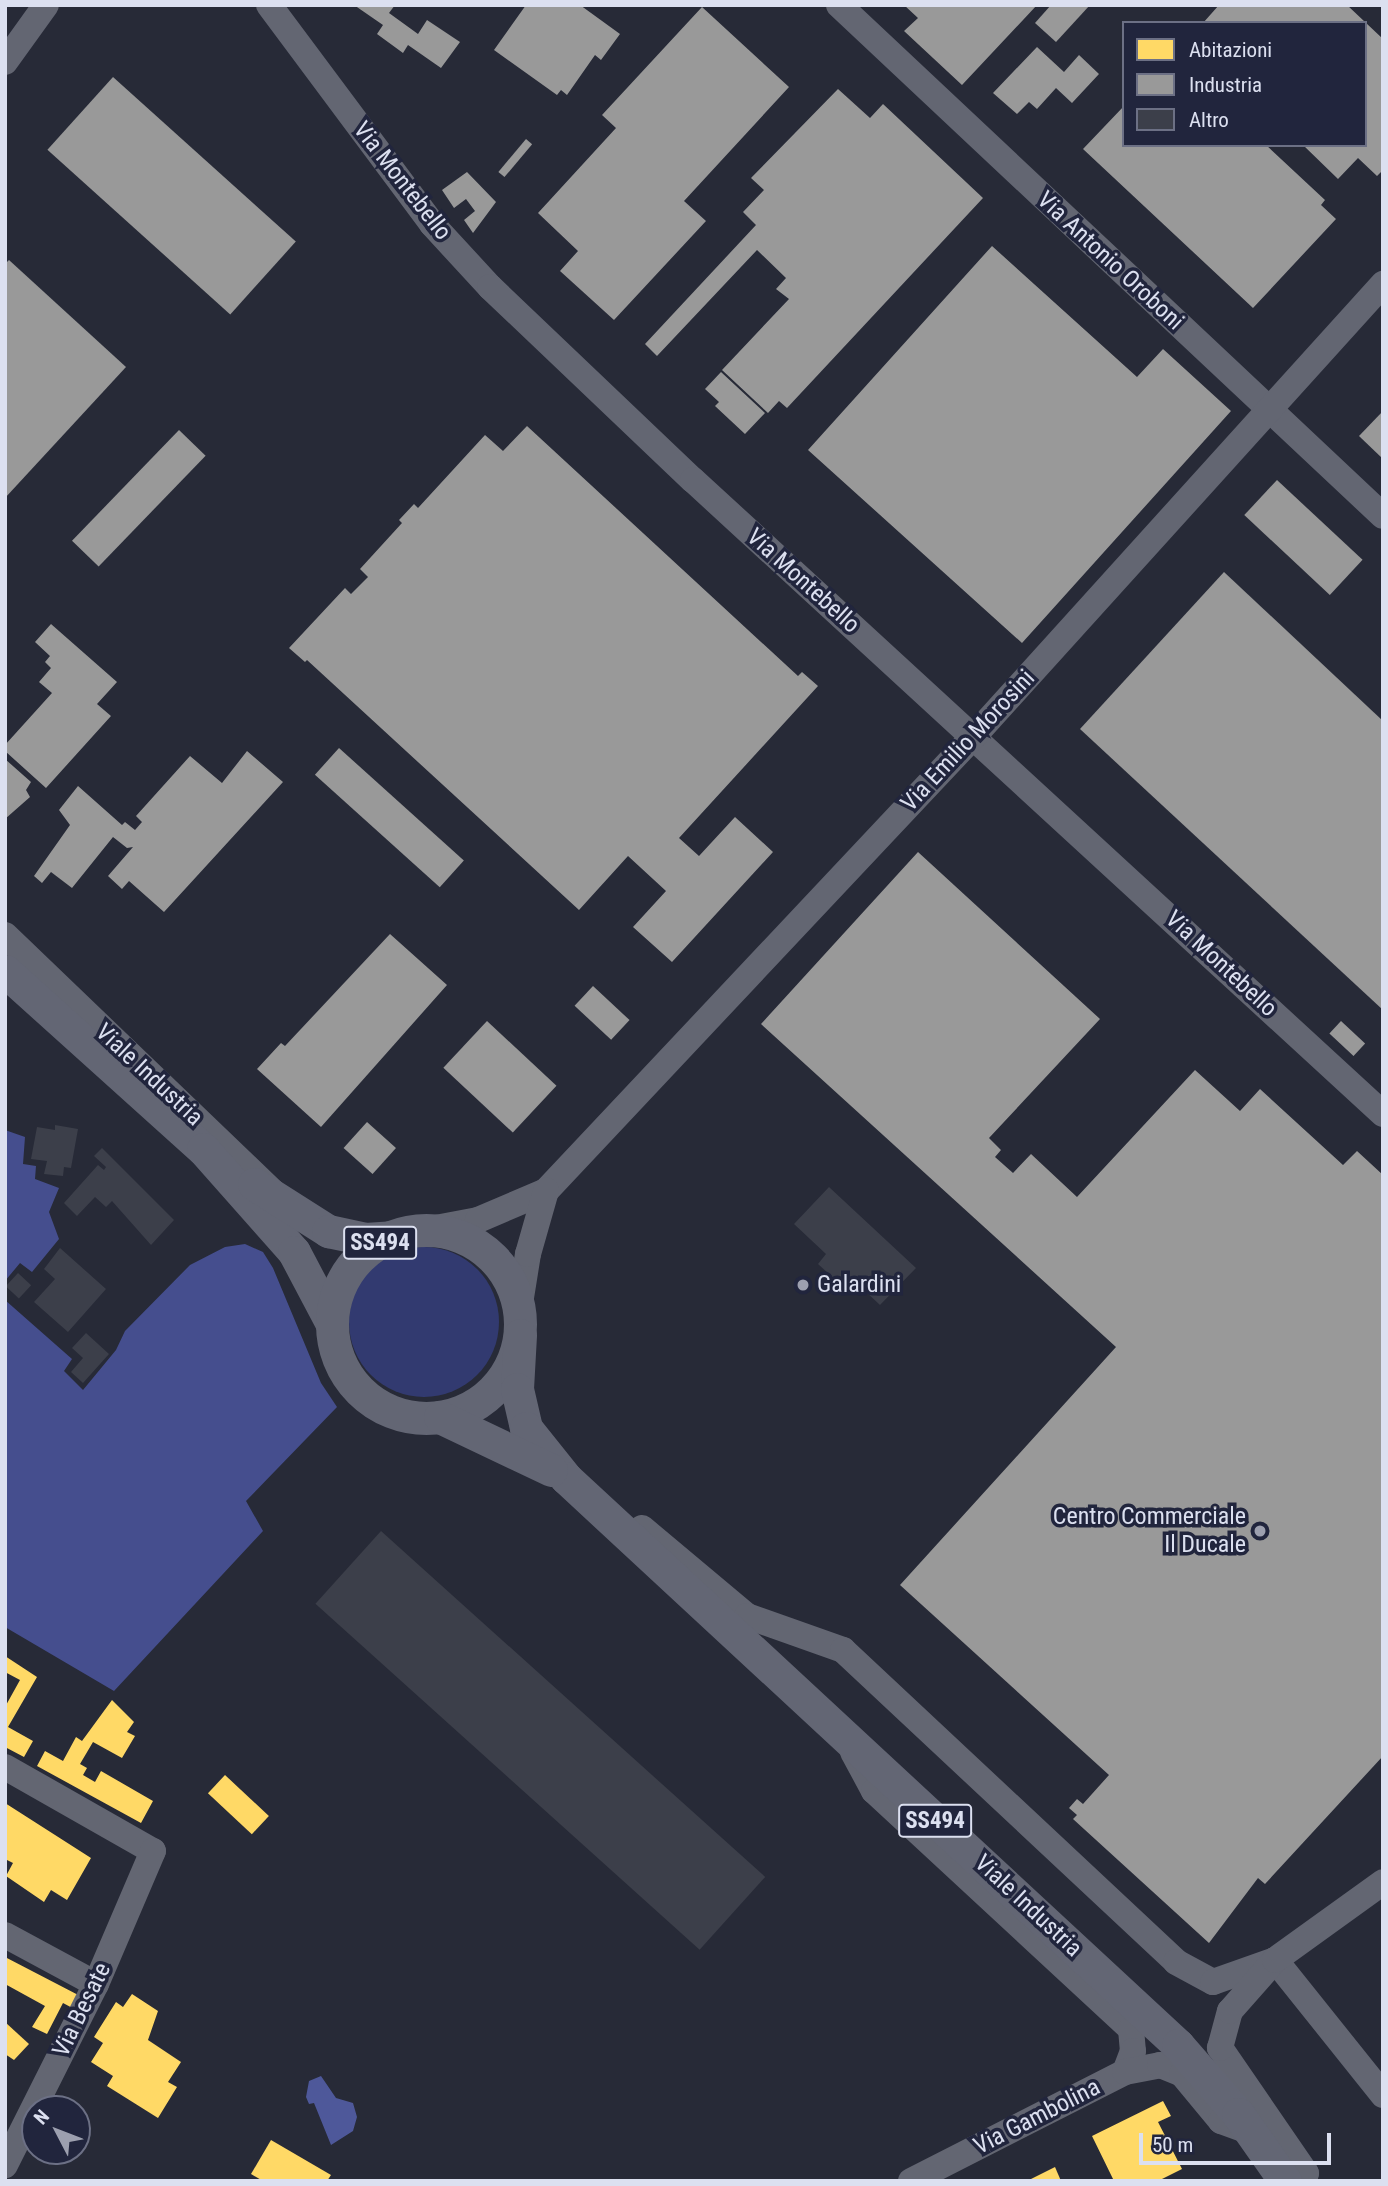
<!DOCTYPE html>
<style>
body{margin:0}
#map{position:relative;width:1388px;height:2186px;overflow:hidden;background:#272a37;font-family:"Roboto Condensed",sans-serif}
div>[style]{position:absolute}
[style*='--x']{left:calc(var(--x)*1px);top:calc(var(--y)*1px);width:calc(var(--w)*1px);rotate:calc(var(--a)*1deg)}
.green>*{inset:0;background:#323a70}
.round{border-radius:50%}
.forest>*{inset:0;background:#454e8e}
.water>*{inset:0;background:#4e589a}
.homes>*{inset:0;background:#ffd966;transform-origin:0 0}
.industry>*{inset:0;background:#999;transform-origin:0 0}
.building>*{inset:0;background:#3c3f4a;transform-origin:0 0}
.minor>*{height:26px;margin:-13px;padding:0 13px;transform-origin:13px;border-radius:13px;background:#636672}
.major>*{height:33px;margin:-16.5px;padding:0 16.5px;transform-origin:16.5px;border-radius:16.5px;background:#636674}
.major>.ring{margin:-16.5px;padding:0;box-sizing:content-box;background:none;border:33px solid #636674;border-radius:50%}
.dots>*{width:19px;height:19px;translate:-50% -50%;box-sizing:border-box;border:4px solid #21253d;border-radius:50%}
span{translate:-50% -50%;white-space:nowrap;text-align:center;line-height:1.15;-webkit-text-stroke:7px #21253d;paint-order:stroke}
.shield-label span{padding:2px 5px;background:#21253d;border:2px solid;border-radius:5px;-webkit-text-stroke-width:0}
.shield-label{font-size:23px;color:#dce0f0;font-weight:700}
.street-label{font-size:24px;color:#dce0f0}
.poi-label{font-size:24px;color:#dce0f0}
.left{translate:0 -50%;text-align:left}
.right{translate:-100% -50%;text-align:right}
.frame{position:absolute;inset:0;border:7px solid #dce0f0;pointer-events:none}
.legend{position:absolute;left:1122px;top:21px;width:245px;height:126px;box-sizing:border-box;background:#21253d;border:2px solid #6c7085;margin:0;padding:9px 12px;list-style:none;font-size:21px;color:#dce0f0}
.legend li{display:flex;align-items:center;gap:14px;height:35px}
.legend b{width:35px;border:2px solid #6c7085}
.north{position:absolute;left:21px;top:2095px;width:70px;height:70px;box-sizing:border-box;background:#21253d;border:2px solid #6c7085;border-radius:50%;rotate:312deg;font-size:19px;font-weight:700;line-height:28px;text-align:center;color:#dce0f0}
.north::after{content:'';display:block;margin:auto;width:24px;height:32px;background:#9da0af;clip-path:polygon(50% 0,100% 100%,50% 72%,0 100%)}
.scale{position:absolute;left:1139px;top:2133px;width:192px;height:32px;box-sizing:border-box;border:4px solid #dce0f0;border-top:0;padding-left:9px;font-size:21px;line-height:24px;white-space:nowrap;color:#dce0f0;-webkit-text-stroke:5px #21253d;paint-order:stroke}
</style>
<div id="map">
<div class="green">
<div class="round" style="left:349px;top:1247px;width:150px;height:150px"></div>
</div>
<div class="forest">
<div style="clip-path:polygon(5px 1130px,25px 1137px,23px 1164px,36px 1166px,35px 1179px,59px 1188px,49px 1212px,59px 1239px,32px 1272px,20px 1263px,5px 1281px)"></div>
<div style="clip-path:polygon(245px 1244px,263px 1252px,273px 1268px,321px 1383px,337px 1407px,246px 1501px,263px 1531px,114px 1691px,5px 1627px,5px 1300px,72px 1359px,64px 1371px,83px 1390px,116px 1350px,125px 1331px,190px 1265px,225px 1247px)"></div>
</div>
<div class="water">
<div style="clip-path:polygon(321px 2076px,336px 2098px,353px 2103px,357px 2117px,353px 2131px,331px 2145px,314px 2103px,309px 2104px,306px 2097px,309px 2081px)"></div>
</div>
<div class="homes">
<div style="clip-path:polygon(5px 1656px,37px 1677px,8px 1727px,33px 1741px,24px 1757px,5px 1747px,5px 1707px,20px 1680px,5px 1672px)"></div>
<div style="clip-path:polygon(112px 1700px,134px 1722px,127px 1732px,135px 1736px,122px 1758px,93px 1742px,80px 1764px,87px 1768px,83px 1775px,95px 1782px,101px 1771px,153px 1801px,141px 1823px,37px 1766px,45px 1751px,63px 1761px,76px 1737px,82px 1741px)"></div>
<div style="left:225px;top:1775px;width:60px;height:25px;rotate:43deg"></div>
<div style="clip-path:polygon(5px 1803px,91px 1858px,67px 1900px,51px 1890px,44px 1902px,6px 1876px,13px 1863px,5px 1859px)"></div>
<div style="clip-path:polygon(5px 1957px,84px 1998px,78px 2011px,63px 2003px,47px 2034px,32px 2027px,45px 2006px,5px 1984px)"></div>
<div style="clip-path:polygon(132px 1994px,158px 2011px,148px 2040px,181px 2062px,168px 2082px,177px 2087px,158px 2118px,107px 2086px,113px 2076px,91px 2062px,103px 2043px,94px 2037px,116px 2002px,123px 2007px)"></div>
<div style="clip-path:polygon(5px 2022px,29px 2044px,14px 2060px,5px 2054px)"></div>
<div style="clip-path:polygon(1163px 2101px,1171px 2116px,1158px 2122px,1182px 2169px,1158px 2181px,1114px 2181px,1092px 2136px)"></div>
<div style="clip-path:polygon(271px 2140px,331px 2175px,327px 2181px,263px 2181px,251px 2174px)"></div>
<div style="clip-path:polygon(1055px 2167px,1061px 2181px,1027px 2181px)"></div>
</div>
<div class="industry">
<div style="clip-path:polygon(354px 5px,395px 5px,389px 13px,418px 34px,427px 20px,460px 42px,441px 68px,408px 45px,403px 53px,377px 34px,383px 25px)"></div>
<div style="clip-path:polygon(526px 5px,580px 5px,620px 34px,601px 60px,595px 55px,567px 95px,561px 90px,557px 95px,494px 50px)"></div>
<div style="clip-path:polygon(904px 5px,1037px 5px,962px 85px,904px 31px,918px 18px)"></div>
<div style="clip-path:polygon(1051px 5px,1090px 5px,1056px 42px,1035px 23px)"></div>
<div style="clip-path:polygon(1219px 5px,1347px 5px,1383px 39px,1383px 170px,1377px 176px,1358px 158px,1338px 179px,1303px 145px,1365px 145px,1365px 23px,1203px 23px)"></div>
<div style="clip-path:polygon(702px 7px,789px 87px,684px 201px,706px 221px,614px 320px,560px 271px,578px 251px,538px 213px,616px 128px,602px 115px)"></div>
<div style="clip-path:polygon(1037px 47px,1064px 72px,1079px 55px,1099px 74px,1072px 103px,1056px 88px,1037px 109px,1029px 102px,1017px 114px,993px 93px)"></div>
<div style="left:113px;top:77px;width:246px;height:98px;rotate:42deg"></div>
<div style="clip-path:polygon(838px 89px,870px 118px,883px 104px,983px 198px,787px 408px,779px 401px,768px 413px,722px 370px,789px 299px,776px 289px,786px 278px,757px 250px,657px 356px,645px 344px,756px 225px,743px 212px,764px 190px,751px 178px)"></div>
<div style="clip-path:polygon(1124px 106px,1124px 145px,1266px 145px,1325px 200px,1321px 205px,1336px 219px,1253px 308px,1083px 149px)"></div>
<div style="left:526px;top:139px;width:8px;height:43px;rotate:40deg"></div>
<div style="clip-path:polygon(467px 172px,496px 202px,473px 233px,464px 220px,475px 211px,466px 199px,454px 208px,442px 190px)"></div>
<div style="clip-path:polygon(992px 246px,1137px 377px,1163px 349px,1231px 411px,1022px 643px,808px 450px)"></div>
<div style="clip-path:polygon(9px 260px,126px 367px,5px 498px,5px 264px)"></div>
<div style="clip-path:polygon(721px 372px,765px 413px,745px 434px,715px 406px,719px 402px,705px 389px)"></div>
<div style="clip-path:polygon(1383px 411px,1383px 459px,1359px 436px)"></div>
<div style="clip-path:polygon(527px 426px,798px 676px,802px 672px,818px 686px,679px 838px,699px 856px,735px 817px,773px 852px,672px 962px,633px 927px,666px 891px,628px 856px,579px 910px,307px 660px,305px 662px,289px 648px,345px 588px,351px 594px,368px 577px,360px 569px,402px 523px,399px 520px,414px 504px,418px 508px,485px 435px,503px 451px)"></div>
<div style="left:179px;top:430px;width:37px;height:154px;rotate:44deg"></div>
<div style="left:1277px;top:480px;width:117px;height:48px;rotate:43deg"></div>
<div style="clip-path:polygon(1224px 572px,1383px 721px,1383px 1010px,1080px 729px)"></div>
<div style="clip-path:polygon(51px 624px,117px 682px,97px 704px,111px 716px,46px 788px,5px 751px,5px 745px,52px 693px,39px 682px,51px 668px,45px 662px,50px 656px,35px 642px)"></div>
<div style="left:339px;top:748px;width:168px;height:36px;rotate:42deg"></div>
<div style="clip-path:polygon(247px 751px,283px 782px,164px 912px,129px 881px,122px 889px,108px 876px,133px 847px,127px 848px,113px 837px,72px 888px,51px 872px,42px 883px,34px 876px,70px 825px,59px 810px,78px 786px,122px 825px,125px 822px,135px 830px,142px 822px,136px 816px,190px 756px,222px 783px)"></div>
<div style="clip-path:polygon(5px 759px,31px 782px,26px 790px,30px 797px,5px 819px)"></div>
<div style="clip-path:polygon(918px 852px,1100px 1019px,989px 1138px,1001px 1150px,995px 1157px,1013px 1173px,1031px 1154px,1077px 1197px,1195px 1070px,1240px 1111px,1260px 1089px,1343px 1165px,1357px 1151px,1383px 1175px,1383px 1756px,1265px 1884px,1258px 1878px,1209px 1943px,1073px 1819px,1077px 1815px,1069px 1808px,1077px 1799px,1083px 1804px,1109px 1775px,900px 1585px,1116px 1347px,761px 1024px)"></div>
<div style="clip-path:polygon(390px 934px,447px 985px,321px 1127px,257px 1069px,281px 1043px,285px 1046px)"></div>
<div style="left:593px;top:986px;width:50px;height:27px;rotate:43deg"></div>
<div style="left:487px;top:1021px;width:95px;height:64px;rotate:43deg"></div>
<div style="left:1341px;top:1021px;width:33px;height:17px;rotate:43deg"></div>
<div style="left:367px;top:1122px;width:39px;height:35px;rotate:42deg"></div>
</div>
<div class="building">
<div style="clip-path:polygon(55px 1125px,78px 1129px,71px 1168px,64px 1167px,63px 1176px,44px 1174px,47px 1161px,31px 1159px,37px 1127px,55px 1130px)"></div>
<div style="clip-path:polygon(102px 1148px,174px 1220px,151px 1245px,112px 1201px,106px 1207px,95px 1197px,77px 1216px,64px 1203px,98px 1165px,104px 1170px,106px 1167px,94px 1156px)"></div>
<div style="clip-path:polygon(829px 1187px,916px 1268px,880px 1305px,849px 1276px,841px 1285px,818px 1264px,826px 1254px,794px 1224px)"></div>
<div style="clip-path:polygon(60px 1248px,106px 1289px,68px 1332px,34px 1302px,55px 1279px,44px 1269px)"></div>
<div style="left:18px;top:1273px;width:18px;height:18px;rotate:43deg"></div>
<div style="clip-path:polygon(86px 1333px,109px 1354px,83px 1383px,71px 1372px,83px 1358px,72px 1348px)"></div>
<div style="left:381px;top:1531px;width:517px;height:98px;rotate:42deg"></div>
</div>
<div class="minor">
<div style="--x:269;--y:5;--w:273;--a:53.3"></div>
<div style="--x:432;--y:224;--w:86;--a:47.4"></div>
<div style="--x:490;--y:287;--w:280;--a:43.6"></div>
<div style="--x:693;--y:480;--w:937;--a:42.58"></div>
<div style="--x:839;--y:5;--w:746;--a:43.21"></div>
<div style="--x:5;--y:62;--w:70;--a:-54.3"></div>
<div style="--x:5;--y:935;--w:371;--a:43.8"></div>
<div style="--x:425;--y:1230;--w:54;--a:-10.7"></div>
<div style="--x:478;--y:1220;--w:74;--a:-23.1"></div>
<div style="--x:546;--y:1191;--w:625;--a:-46.75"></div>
<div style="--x:974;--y:736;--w:610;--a:-47.86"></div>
<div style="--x:519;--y:1310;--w:57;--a:-80.9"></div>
<div style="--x:528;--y:1254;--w:66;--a:-74.1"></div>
<div style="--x:642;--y:1528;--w:137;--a:40"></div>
<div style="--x:747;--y:1616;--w:102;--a:19.5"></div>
<div style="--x:843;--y:1650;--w:456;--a:43.1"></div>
<div style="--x:1176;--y:1962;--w:42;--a:28.4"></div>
<div style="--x:1213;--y:1982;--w:66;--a:-19.5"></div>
<div style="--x:853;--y:1752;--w:44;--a:61.7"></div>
<div style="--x:874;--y:1791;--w:350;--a:42.8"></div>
<div style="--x:1131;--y:2029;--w:22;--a:85"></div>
<div style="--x:1133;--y:2051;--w:22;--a:111"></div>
<div style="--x:5;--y:1767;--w:170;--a:29.6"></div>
<div style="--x:153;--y:1851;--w:145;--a:113.2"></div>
<div style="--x:96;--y:1984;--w:203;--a:116.7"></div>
<div style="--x:5;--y:1935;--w:103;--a:28.3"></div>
<div style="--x:1275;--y:1960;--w:173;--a:51.3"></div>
<div style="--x:911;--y:2181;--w:240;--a:-27"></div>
<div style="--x:1125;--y:2072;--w:36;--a:-11"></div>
<div style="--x:1160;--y:2065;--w:24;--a:22"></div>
<div style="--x:1182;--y:2074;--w:61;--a:50.3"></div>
<div style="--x:1221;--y:2121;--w:30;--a:20"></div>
<div style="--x:1304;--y:2181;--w:8;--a:-76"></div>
<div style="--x:1306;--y:2173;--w:152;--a:-124.5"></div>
<div style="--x:1220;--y:2048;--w:38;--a:-75"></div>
<div style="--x:1230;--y:2011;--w:68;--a:-48.6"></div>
<div style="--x:1275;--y:1960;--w:133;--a:-35.8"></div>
</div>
<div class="major">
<div style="--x:5;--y:971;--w:266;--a:42"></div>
<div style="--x:203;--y:1149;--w:137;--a:48.5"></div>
<div style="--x:294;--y:1252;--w:81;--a:62.2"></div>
<div style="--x:254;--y:1184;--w:88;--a:32.4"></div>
<div style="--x:328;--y:1231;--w:38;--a:12"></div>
<div style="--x:365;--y:1239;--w:27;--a:-4"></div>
<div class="ring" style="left:332px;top:1230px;width:155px;height:155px"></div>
<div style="--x:520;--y:1335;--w:54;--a:93.2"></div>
<div style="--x:517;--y:1389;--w:40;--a:77"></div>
<div style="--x:526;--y:1428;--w:64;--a:51.3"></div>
<div style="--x:566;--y:1478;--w:834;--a:42.81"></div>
<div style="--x:1178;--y:2045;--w:91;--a:49"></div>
<div style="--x:1238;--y:2114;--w:82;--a:55"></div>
<div style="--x:440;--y:1417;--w:123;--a:25.5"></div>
</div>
<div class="dots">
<div style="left:803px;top:1285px;background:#9da0af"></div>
<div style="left:1260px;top:1531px;background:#9da0af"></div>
</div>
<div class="shield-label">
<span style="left:380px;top:1243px">SS494</span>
<span style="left:935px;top:1821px">SS494</span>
</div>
<div class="street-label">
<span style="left:402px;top:181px;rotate:52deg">Via Montebello</span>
<span style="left:1110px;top:261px;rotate:43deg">Via Antonio Oroboni</span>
<span style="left:803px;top:581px;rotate:42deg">Via Montebello</span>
<span style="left:968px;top:741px;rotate:-47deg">Via Emilio Morosini</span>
<span style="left:1221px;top:964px;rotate:43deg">Via Montebello</span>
<span style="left:149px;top:1075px;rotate:43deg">Viale Industria</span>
<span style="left:1028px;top:1906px;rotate:43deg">Viale Industria</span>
<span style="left:82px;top:2010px;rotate:-64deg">Via Besate</span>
<span style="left:1037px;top:2117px;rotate:-27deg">Via Gambolina</span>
</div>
<div class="poi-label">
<span class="left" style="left:817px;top:1285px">Galardini</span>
<span class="right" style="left:1246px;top:1531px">Centro Commerciale<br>Il Ducale</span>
</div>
<div class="frame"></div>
<ul class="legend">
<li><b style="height:19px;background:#ffd966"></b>Abitazioni</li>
<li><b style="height:19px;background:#999"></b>Industria</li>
<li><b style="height:19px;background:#3c3f4a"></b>Altro</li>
</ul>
<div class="north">N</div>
<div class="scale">50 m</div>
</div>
